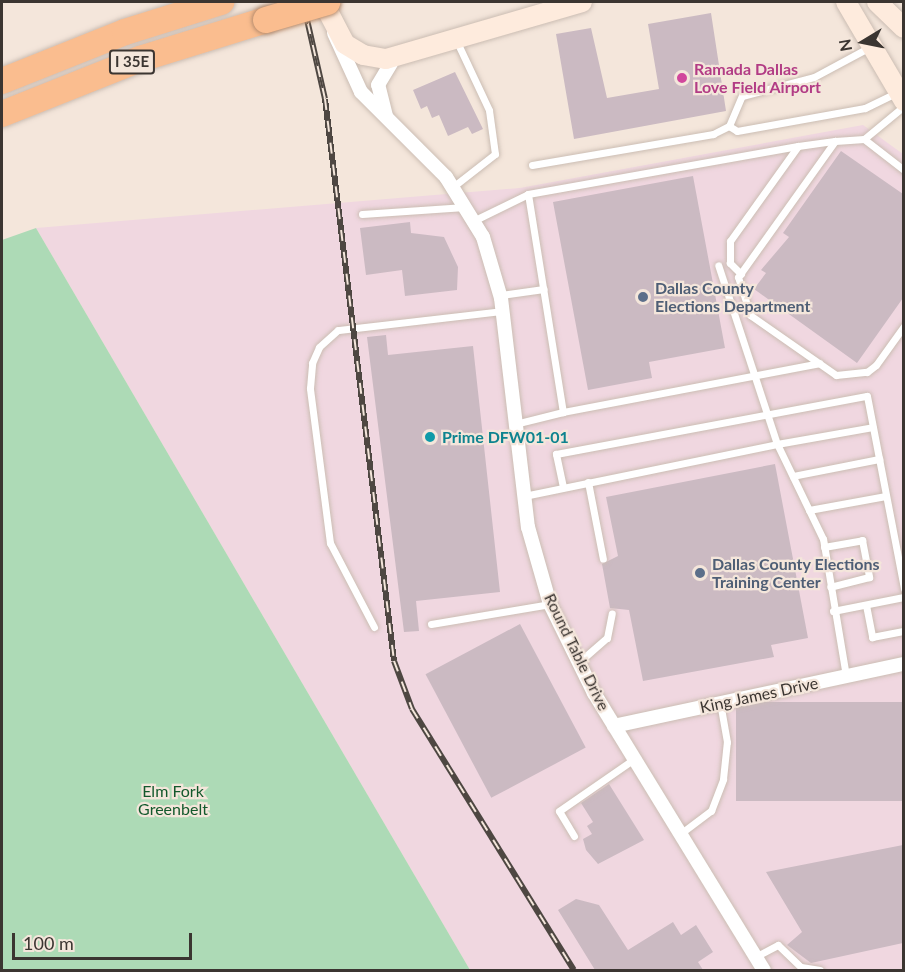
<!DOCTYPE html>
<style>
body{margin:0}
#map{position:relative;width:905px;height:972px;overflow:hidden;background:#f4e6db;font-family:Lato,sans-serif}
div>[style]{position:absolute}
[style*='--x']{left:calc(var(--x)*1px);top:calc(var(--y)*1px);width:calc(var(--w)*1px);rotate:calc(var(--a)*1deg)}
.industrial>*{inset:0;background:#f0d7e0}
.green>*{inset:0;background:#addab6}
.building>*{inset:0;background:#cbbac2;transform-origin:0 0}
.roads{filter:drop-shadow(0 0 2px #cbbdb3) drop-shadow(0 0 2px #cbbdb3)}
.service>*{height:7px;margin:-3.5px;padding:0 3.5px;transform-origin:3.5px;border-radius:3.5px;background:#fff}
.minor>*{height:14px;margin:-7px;padding:0 7px;transform-origin:7px;border-radius:7px;background:#fff}
.secondary>*{height:20px;margin:-10px;padding:0 10px;transform-origin:10px;border-radius:10px;background:#feebdd}
.motorway>*{height:26px;margin:-13px;padding:0 13px;transform-origin:13px;border-radius:13px;background:#fabd8f}
.rail>*{height:6px;margin-top:-3px;transform-origin:0;background:repeating-linear-gradient(90deg,#f4e6db 0 11px,#4e4742 0 22px);box-sizing:border-box;border-block:2px solid #4e4742}
.bridges{filter:drop-shadow(0 0 2px #b78d6e) drop-shadow(0 0 2px #b78d6e)}
.motorway-bridge>*{height:26px;margin:-13px;padding:0 13px;transform-origin:13px;border-radius:13px;background:#fabd8f}
.dots>*{width:16px;height:16px;translate:-50% -50%;box-sizing:border-box;border:3px solid #f4e6db;border-radius:50%}
span{translate:-50% -50%;white-space:nowrap;text-align:center;line-height:1.15;-webkit-text-stroke:4.5px #f4e6db;paint-order:stroke}
.shield-label span{padding:2px 4px;background:#f4e6db;border:2px solid;border-radius:4px;-webkit-text-stroke-width:0}
.shield-label{font-size:15px;color:#3b3531;font-weight:700}
.hotel-label{font-size:16px;color:#b23c85;font-weight:700}
.left{translate:0 -50%;text-align:left}
.service-label{font-size:16px;color:#4e5e75;font-weight:700}
.culture-label{font-size:16px;color:#0d838f;font-weight:700}
.street-label{font-size:16px;color:#3b3531}
.park-label{font-size:16px;color:#13592c}
.frame{position:absolute;inset:0;border:3px solid #3b3531;pointer-events:none}
.north{position:absolute;left:833px;top:12px;width:60px;height:60px;-webkit-text-stroke:4px #f4e6db;paint-order:stroke;rotate:260deg;font-size:16px;font-weight:700;line-height:24px;text-align:center;color:#3b3531}
.north::after{content:'';display:block;margin:auto;width:21px;height:27px;background:#3b3531;clip-path:polygon(50% 0,100% 100%,50% 72%,0 100%)}
.scale{position:absolute;left:12px;top:933px;width:180px;height:27px;box-sizing:border-box;border:3px solid #3b3531;border-top:0;padding-left:8px;font-size:18px;line-height:21px;white-space:nowrap;color:#3b3531;-webkit-text-stroke:4px #f4e6db;paint-order:stroke}
</style>
<div id="map">
<div class="industrial">
<div style="clip-path:polygon(863px 125px,903px 154px,903px 970px,470px 970px,36px 228px,520px 188px)"></div>
</div>
<div class="green">
<div style="clip-path:polygon(36px 228px,470px 970px,2px 970px,2px 240px)"></div>
</div>
<div class="building">
<div style="clip-path:polygon(711px 13px,726px 111px,574px 139px,556px 34px,591px 28px,607px 98px,659px 89px,648px 24px)"></div>
<div style="clip-path:polygon(455px 72px,483px 129px,472px 134px,468px 127px,448px 136px,439px 115px,432px 118px,427px 106px,421px 109px,413px 90px)"></div>
<div style="clip-path:polygon(841px 151px,903px 194px,903px 298px,857px 363px,754px 289px,766px 273px,761px 270px,789px 237px,783px 233px)"></div>
<div style="clip-path:polygon(693px 176px,725px 348px,649px 362px,652px 378px,588px 390px,553px 202px)"></div>
<div style="clip-path:polygon(410px 222px,411px 233px,444px 237px,458px 267px,457px 290px,405px 296px,402px 270px,366px 275px,360px 228px)"></div>
<div style="clip-path:polygon(386px 335px,388px 355px,473px 346px,500px 592px,416px 601px,419px 631px,404px 632px,367px 337px)"></div>
<div style="clip-path:polygon(775px 464px,808px 638px,771px 645px,774px 657px,643px 681px,629px 610px,610px 608px,602px 564px,618px 556px,606px 497px)"></div>
<div style="left:520px;top:624px;width:140px;height:107px;rotate:62deg"></div>
<div style="left:903px;top:702px;width:99px;height:167px;rotate:90deg"></div>
<div style="clip-path:polygon(609px 784px,644px 840px,598px 864px,586px 850px,583px 839px,592px 834px,587px 826px,593px 822px,581px 803px)"></div>
<div style="clip-path:polygon(903px 845px,903px 943px,811px 963px,787px 945px,802px 932px,766px 872px)"></div>
<div style="clip-path:polygon(576px 899px,599px 905px,628px 950px,673px 922px,681px 935px,696px 925px,713px 952px,698px 962px,703px 970px,595px 970px,558px 910px)"></div>
</div>
<div class="roads">
<div class="service">
<div style="--x:904;--y:106;--w:52;--a:140.5"></div>
<div style="--x:864;--y:139;--w:29;--a:176"></div>
<div style="--x:835;--y:141;--w:167;--a:125.5"></div>
<div style="--x:738;--y:277;--w:40;--a:72"></div>
<div style="--x:750;--y:315;--w:105;--a:34.9"></div>
<div style="--x:836;--y:375;--w:31;--a:-6"></div>
<div style="--x:867;--y:372;--w:11;--a:-38"></div>
<div style="--x:876;--y:365;--w:48;--a:-54.3"></div>
<div style="--x:729;--y:126;--w:9;--a:32"></div>
<div style="--x:737;--y:131;--w:130;--a:-10.2"></div>
<div style="--x:865;--y:108;--w:34;--a:-26"></div>
<div style="--x:864;--y:139;--w:51;--a:37.8"></div>
<div style="--x:532;--y:165;--w:184;--a:-9.7"></div>
<div style="--x:713;--y:134;--w:18;--a:-27"></div>
<div style="--x:729;--y:126;--w:33;--a:-67"></div>
<div style="--x:742;--y:96;--w:74;--a:-14.8"></div>
<div style="--x:814;--y:77;--w:61;--a:-28.2"></div>
<div style="--x:454;--y:186;--w:52;--a:-38"></div>
<div style="--x:495;--y:154;--w:44;--a:-97.8"></div>
<div style="--x:489;--y:110;--w:77;--a:-115.2"></div>
<div style="--x:528;--y:194;--w:274;--a:-10.1"></div>
<div style="--x:362;--y:214;--w:103;--a:-3.9"></div>
<div style="--x:475;--y:220;--w:59;--a:-26.1"></div>
<div style="--x:528;--y:194;--w:221;--a:80.9"></div>
<div style="--x:563;--y:412;--w:49;--a:166"></div>
<div style="--x:741;--y:274;--w:16;--a:-135"></div>
<div style="--x:730;--y:263;--w:22;--a:-90"></div>
<div style="--x:730;--y:241;--w:117;--a:-54.4"></div>
<div style="--x:798;--y:146;--w:37;--a:-8"></div>
<div style="--x:501;--y:295;--w:43;--a:-7.9"></div>
<div style="--x:563;--y:412;--w:261;--a:-10.8"></div>
<div style="--x:793;--y:476;--w:88;--a:-11.2"></div>
<div style="--x:588;--y:482;--w:78;--a:79"></div>
<div style="--x:563;--y:487;--w:34;--a:-102"></div>
<div style="--x:556;--y:454;--w:316;--a:-10.6"></div>
<div style="--x:867;--y:396;--w:196;--a:79.1"></div>
<div style="--x:524;--y:496;--w:258;--a:-11.6"></div>
<div style="--x:777;--y:444;--w:188;--a:-108.2"></div>
<div style="--x:809;--y:510;--w:78;--a:-10.3"></div>
<div style="--x:824;--y:547;--w:39;--a:-10"></div>
<div style="--x:862;--y:540;--w:38;--a:79"></div>
<div style="--x:869;--y:577;--w:40;--a:165.6"></div>
<div style="--x:866;--y:605;--w:33;--a:79"></div>
<div style="--x:872;--y:637;--w:33;--a:-11"></div>
<div style="--x:833;--y:611;--w:72;--a:-11.2"></div>
<div style="--x:431;--y:624;--w:121;--a:-9.5"></div>
<div style="--x:374;--y:627;--w:95;--a:-117.6"></div>
<div style="--x:330;--y:543;--w:156;--a:-97.4"></div>
<div style="--x:310;--y:388;--w:25;--a:-85"></div>
<div style="--x:312;--y:363;--w:17;--a:-66"></div>
<div style="--x:319;--y:347;--w:25;--a:-42"></div>
<div style="--x:338;--y:330;--w:165;--a:-6.6"></div>
<div style="--x:579;--y:662;--w:37;--a:-41"></div>
<div style="--x:607;--y:638;--w:25;--a:-79"></div>
<div style="--x:846;--y:676;--w:139;--a:-99.5"></div>
<div style="--x:823;--y:539;--w:106;--a:-115.8"></div>
<div style="--x:777;--y:444;--w:97;--a:-10"></div>
<div style="--x:680;--y:834;--w:39;--a:-37"></div>
<div style="--x:711;--y:811;--w:34;--a:-69"></div>
<div style="--x:723;--y:779;--w:37;--a:-84"></div>
<div style="--x:727;--y:742;--w:40;--a:-100"></div>
<div style="--x:574;--y:836;--w:29;--a:-121"></div>
<div style="--x:559;--y:811;--w:91;--a:-34.7"></div>
<div style="--x:755;--y:957;--w:26;--a:-28"></div>
<div style="--x:778;--y:945;--w:32;--a:44"></div>
<div style="--x:801;--y:967;--w:19;--a:9"></div>
</div>
<div class="minor">
<div style="--x:334;--y:33;--w:65;--a:65.4"></div>
<div style="--x:361;--y:92;--w:120;--a:45"></div>
<div style="--x:446;--y:177;--w:70;--a:58.3"></div>
<div style="--x:483;--y:237;--w:64;--a:73.6"></div>
<div style="--x:501;--y:298;--w:231;--a:83.3"></div>
<div style="--x:528;--y:527;--w:80;--a:74.1"></div>
<div style="--x:550;--y:604;--w:99;--a:63.7"></div>
<div style="--x:594;--y:693;--w:325;--a:58.5"></div>
<div style="--x:386;--y:116;--w:32;--a:-104"></div>
<div style="--x:378;--y:85;--w:31;--a:-59"></div>
<div style="--x:614;--y:726;--w:297;--a:-12.1"></div>
</div>
<div class="secondary">
<div style="--x:323;--y:2;--w:47;--a:62.4"></div>
<div style="--x:345;--y:44;--w:21;--a:31"></div>
<div style="--x:363;--y:55;--w:23;--a:10"></div>
<div style="--x:386;--y:59;--w:204;--a:-16.2"></div>
<div style="--x:846;--y:2;--w:115;--a:59.6"></div>
<div style="--x:877;--y:2;--w:37;--a:44"></div>
</div>
<div class="motorway">
<div style="--x:2;--y:81;--w:132;--a:-21.7"></div>
<div style="--x:125;--y:32;--w:101;--a:-17.4"></div>
<div style="--x:2;--y:114;--w:149;--a:-21.7"></div>
<div style="--x:140;--y:59;--w:132;--a:-17.2"></div>
</div>
</div>
<div class="rail">
<div style="--x:303;--y:2;--w:99;--a:77.2"></div>
<div style="--x:325;--y:99;--w:566;--a:83"></div>
<div style="--x:394;--y:661;--w:51;--a:69.4"></div>
<div style="--x:412;--y:709;--w:307;--a:58.2"></div>
</div>
<div class="bridges">
<div class="motorway-bridge">
<div style="--x:266;--y:20;--w:64;--a:-16.4"></div>
</div>
</div>
<div class="dots">
<div style="left:682px;top:78px;background:#d1479c"></div>
<div style="left:643px;top:297px;background:#5c6f8a"></div>
<div style="left:430px;top:437px;background:#0f9aa8"></div>
<div style="left:700px;top:573px;background:#5c6f8a"></div>
</div>
<div class="shield-label">
<span style="left:132px;top:62px">I 35E</span>
</div>
<div class="hotel-label">
<span class="left" style="left:694px;top:78px">Ramada Dallas<br>Love Field Airport</span>
</div>
<div class="service-label">
<span class="left" style="left:655px;top:297px">Dallas County<br>Elections Department</span>
<span class="left" style="left:712px;top:573px">Dallas County Elections<br>Training Center</span>
</div>
<div class="culture-label">
<span class="left" style="left:442px;top:437px">Prime DFW01-01</span>
</div>
<div class="street-label">
<span style="left:577px;top:652px;rotate:64deg">Round Table Drive</span>
<span style="left:759px;top:695px;rotate:-12deg">King James Drive</span>
</div>
<div class="park-label">
<span style="left:173px;top:800px">Elm Fork<br>Greenbelt</span>
</div>
<div class="frame"></div>
<div class="north">N</div>
<div class="scale">100 m</div>
</div>
